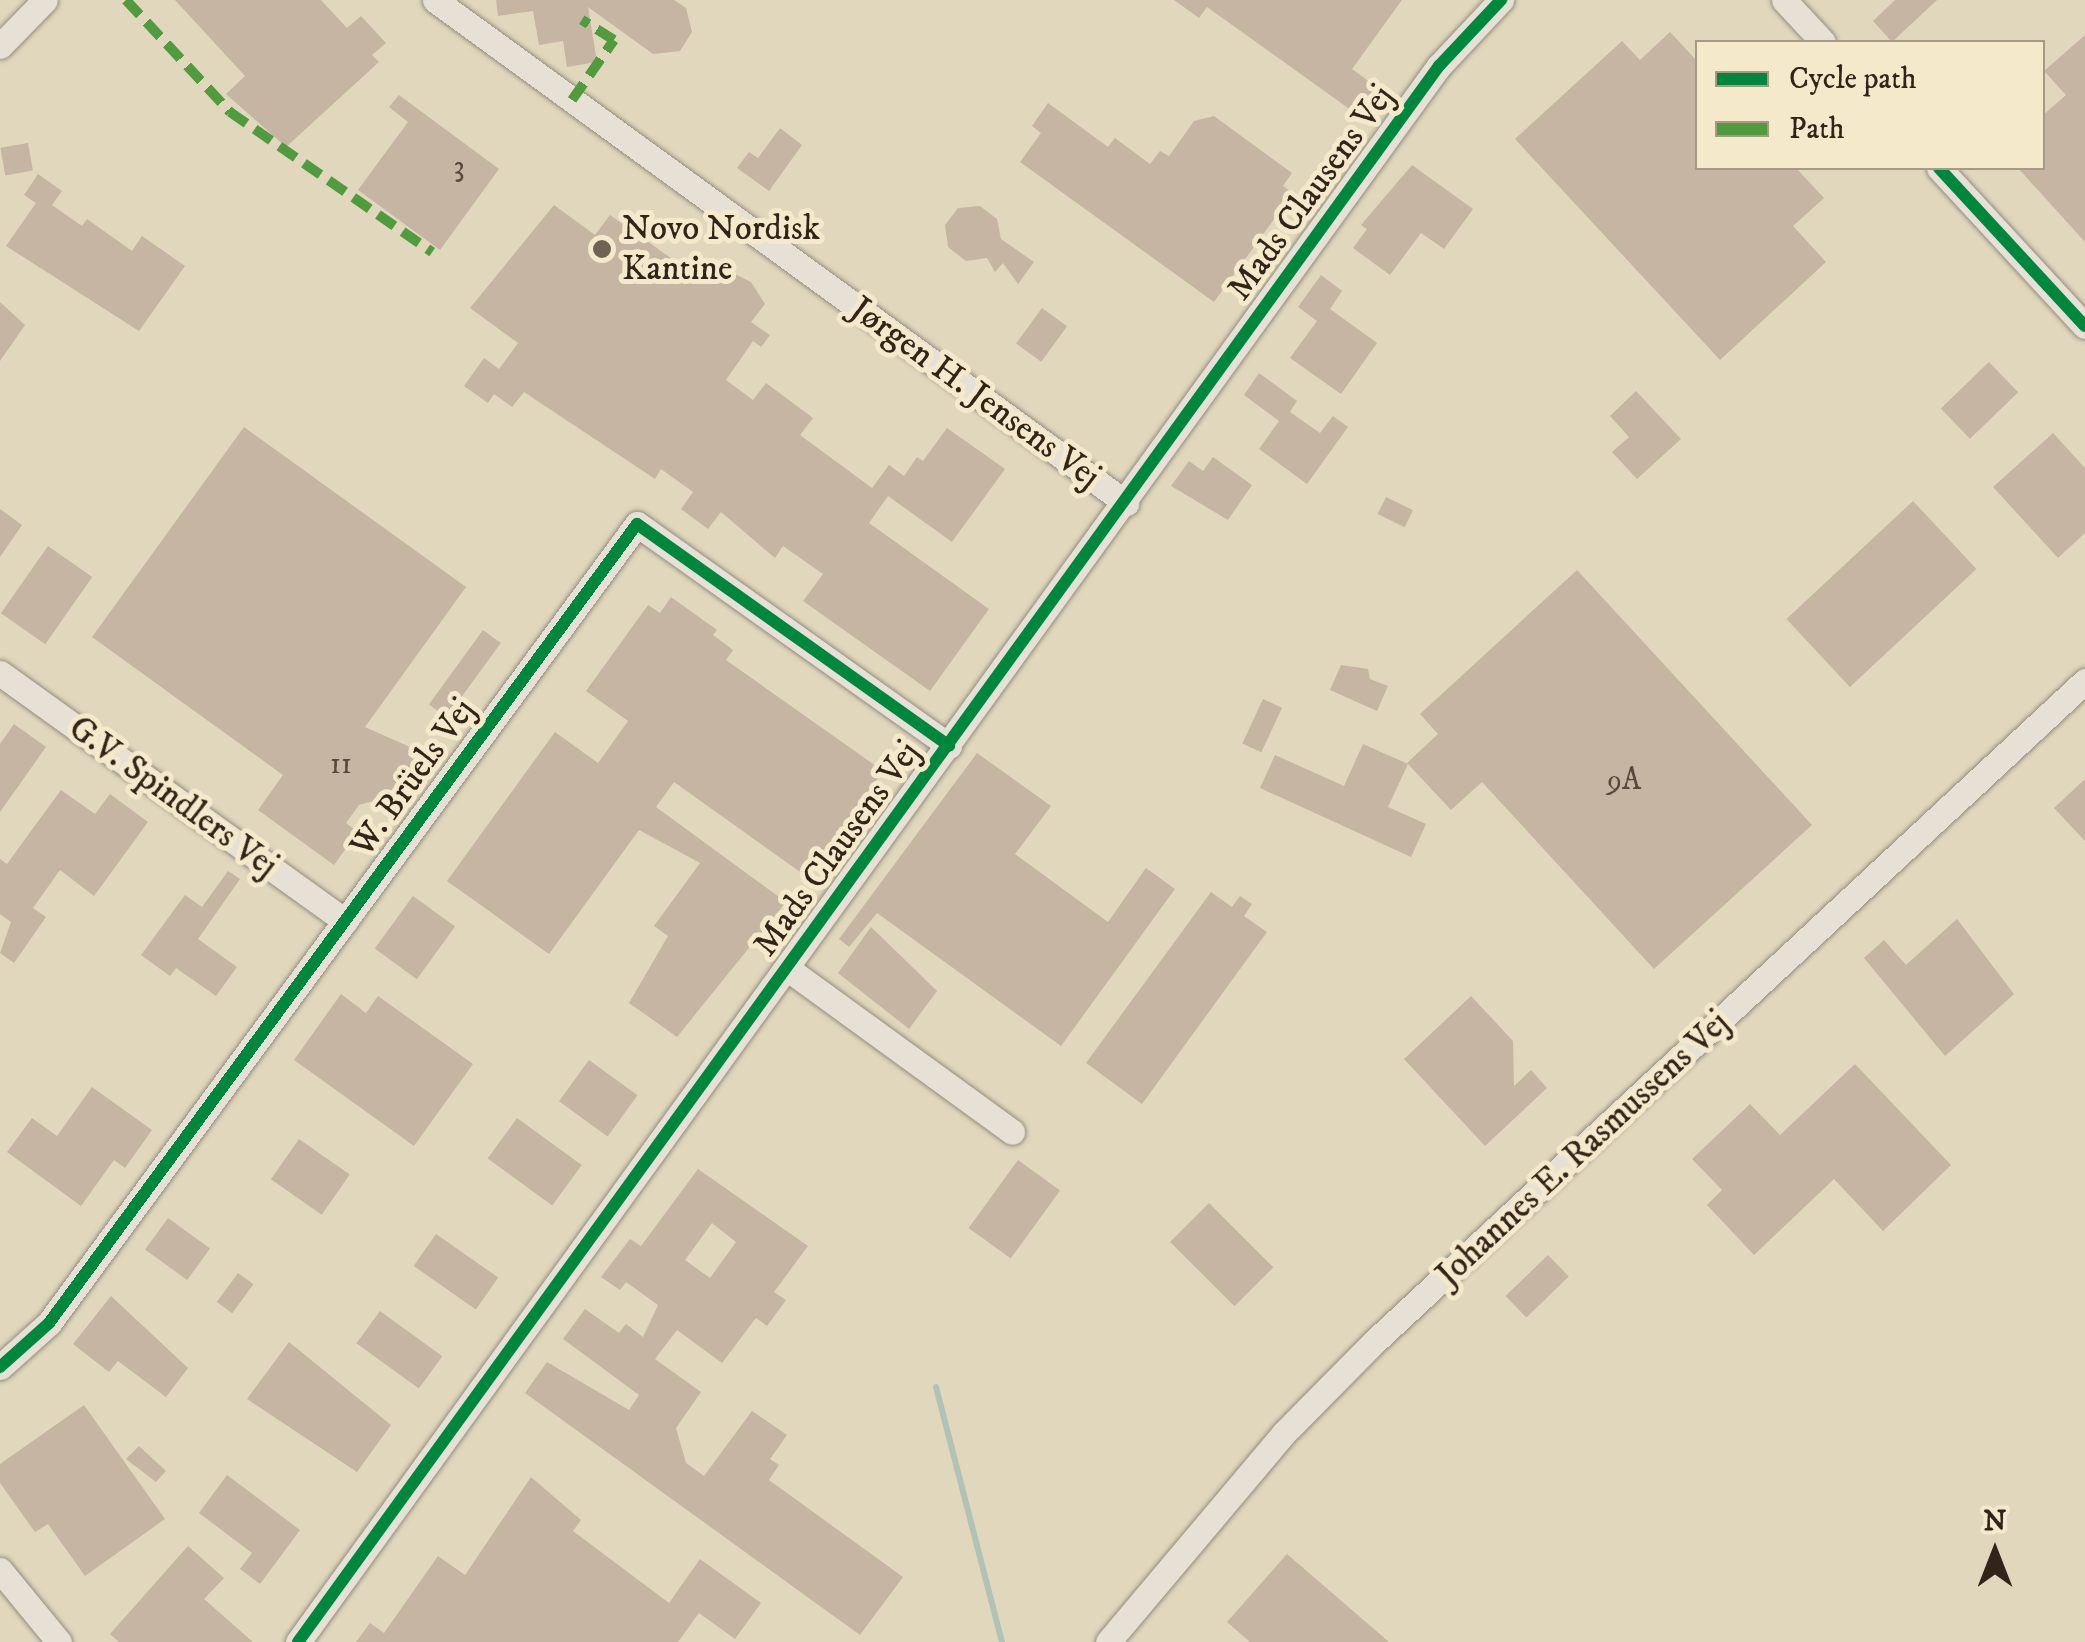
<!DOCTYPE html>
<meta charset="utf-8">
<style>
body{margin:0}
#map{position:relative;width:2085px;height:1642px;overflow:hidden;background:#e0d7bd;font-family:"IM FELL DW Pica",serif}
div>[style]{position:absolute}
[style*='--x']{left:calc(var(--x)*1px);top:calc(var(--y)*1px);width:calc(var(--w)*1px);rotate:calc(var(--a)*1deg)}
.stream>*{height:6px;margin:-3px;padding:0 3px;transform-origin:3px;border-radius:3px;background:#b1c3b7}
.building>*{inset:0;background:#c6b5a3;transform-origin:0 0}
.roads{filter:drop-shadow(0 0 2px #948d7d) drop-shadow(0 0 2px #948d7d)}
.minor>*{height:25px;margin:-12.5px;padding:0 12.5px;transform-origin:12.5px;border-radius:12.5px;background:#e6e1d4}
.quiet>*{height:10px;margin-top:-5px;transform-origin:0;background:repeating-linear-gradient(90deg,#509b3e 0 20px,transparent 0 30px)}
.cycleway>*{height:12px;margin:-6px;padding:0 6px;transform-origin:6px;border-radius:6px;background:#00873e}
.dots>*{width:28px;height:28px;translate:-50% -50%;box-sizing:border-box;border:5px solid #f4e9cb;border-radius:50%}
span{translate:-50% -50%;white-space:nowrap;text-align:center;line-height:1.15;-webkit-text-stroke:10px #f4e9cb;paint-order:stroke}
.number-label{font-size:30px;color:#57483c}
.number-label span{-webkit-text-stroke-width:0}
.street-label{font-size:35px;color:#322419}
.poi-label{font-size:35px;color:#322419}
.left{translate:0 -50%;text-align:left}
.legend{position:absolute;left:1695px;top:40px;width:350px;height:130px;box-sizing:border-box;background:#f4e9cb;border:2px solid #a69a84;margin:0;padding:12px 18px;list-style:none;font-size:30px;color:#322419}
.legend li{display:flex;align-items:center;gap:20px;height:50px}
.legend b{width:50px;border:2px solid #a69a84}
.north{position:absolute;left:1945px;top:1502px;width:100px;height:100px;-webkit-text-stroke:8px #f4e9cb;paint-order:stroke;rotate:0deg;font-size:28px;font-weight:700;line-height:40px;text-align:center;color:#322419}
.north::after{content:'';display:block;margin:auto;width:35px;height:45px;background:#322419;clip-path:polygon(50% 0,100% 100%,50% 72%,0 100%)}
</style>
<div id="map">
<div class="stream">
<div style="--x:936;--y:1387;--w:263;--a:75.5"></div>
</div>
<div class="building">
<div style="clip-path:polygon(175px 0,321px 0,347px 28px,361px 16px,386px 43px,372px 55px,379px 62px,286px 147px,226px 94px,245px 76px)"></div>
<div style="clip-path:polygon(496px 0,674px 0,686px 8px,692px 32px,680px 51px,653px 54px,588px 7px,597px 62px,567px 67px,563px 41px,539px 45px,533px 11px,498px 16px)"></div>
<div style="clip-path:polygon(1174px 0,1402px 0,1352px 69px,1382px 91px,1362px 118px,1207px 7px,1199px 18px)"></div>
<div style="clip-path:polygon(1895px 0,1937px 0,1892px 42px,1873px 21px)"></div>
<div style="clip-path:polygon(1670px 32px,1698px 62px,1698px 168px,1796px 168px,1824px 198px,1793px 226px,1826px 262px,1720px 360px,1515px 139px,1622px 41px,1640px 60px)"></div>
<div style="clip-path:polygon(2085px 35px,2085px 242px,2018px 168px,2042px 168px,2042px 116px,2066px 95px,2044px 71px)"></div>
<div style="clip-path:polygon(399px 95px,499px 169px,440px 250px,358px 190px,408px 122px,389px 107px)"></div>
<div style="clip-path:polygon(1048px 103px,1108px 147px,1115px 138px,1150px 164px,1160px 151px,1169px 156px,1194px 121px,1214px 116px,1292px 173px,1283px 186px,1293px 193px,1214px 302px,1020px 162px,1041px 133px,1032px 126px)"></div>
<div style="clip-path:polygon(780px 128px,802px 145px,769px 191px,737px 168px,749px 152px,758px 158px)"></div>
<div style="left:28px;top:143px;width:28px;height:28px;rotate:80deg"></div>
<div style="clip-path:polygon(1412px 165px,1473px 209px,1444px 249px,1421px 233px,1390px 275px,1353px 248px,1367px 229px,1361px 225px)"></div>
<div style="clip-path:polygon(38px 174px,62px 191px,52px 205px,82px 226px,87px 219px,132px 251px,142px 236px,185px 266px,139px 331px,6px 246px,36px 203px,24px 195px)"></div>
<div style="clip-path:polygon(554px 205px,595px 235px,610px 215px,685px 268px,695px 254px,751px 282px,765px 304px,751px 322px,770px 335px,761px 347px,753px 341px,726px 380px,753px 400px,766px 383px,813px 418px,800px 435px,872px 488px,889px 465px,904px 476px,917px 457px,923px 461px,947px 428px,1005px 469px,952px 542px,888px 496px,869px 523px,989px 609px,930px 691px,803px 601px,823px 574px,783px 546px,775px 558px,721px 512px,708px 529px,681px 509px,693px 492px,661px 469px,655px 479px,524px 392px,512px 407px,494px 394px,488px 403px,464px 386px,484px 358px,499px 369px,518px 343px,470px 308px)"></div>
<div style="clip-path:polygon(980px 206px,997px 219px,1001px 239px,1034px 262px,1018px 284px,1003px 263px,995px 272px,987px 258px,966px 261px,948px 247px,945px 225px,958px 208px)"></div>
<div style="clip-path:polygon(1321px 275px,1342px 291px,1330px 309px,1377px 343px,1341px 394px,1290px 358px,1317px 321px,1298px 307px)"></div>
<div style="clip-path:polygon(0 302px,25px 325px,0 361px)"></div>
<div style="left:1042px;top:308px;width:31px;height:44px;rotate:36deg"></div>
<div style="left:1989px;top:362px;width:42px;height:67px;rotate:46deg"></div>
<div style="clip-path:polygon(1259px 373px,1297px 401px,1290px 412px,1320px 433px,1333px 416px,1348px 427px,1307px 484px,1259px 449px,1279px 421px,1244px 395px)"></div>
<div style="clip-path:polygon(1636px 391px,1681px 439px,1637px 479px,1612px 452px,1629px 437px,1610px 416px)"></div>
<div style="clip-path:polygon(244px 427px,466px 587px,365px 727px,421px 752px,409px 768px,415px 772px,399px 794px,359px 805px,346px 823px,358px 832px,334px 865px,258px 810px,283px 775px,92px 637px)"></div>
<div style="clip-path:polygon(2053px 433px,2085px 468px,2085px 533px,2058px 558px,1993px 487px)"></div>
<div style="clip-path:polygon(1213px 457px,1252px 485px,1228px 520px,1171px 486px,1189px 461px,1203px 471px)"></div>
<div style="left:1386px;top:497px;width:30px;height:19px;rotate:26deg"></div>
<div style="left:1913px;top:501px;width:93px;height:173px;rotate:47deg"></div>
<div style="clip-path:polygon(0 509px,22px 525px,0 557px)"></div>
<div style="left:48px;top:546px;width:54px;height:82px;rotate:35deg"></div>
<div style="clip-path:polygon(1577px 570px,1812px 825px,1654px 969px,1482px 782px,1451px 810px,1407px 763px,1438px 734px,1420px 714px)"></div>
<div style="clip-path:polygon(671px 597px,717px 630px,713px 635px,733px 650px,726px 660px,883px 771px,807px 877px,674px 782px,656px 807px,786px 902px,677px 1037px,629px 1003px,668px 936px,654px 926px,700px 863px,639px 830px,549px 954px,447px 881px,555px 732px,598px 763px,628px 721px,586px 691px,648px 605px,660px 613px)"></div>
<div style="left:483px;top:630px;width:22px;height:92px;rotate:36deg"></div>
<div style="clip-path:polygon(1341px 665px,1368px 669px,1370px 679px,1388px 686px,1377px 711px,1330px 690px)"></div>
<div style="left:1263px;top:699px;width:21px;height:49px;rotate:25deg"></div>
<div style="clip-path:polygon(14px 724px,46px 747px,0 812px,0 744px)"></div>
<div style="clip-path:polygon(1363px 744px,1408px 764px,1388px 807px,1426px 824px,1411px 857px,1260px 788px,1275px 755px,1344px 786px)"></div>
<div style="clip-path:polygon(977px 753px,1051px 806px,1015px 854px,1108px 922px,1146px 868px,1175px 889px,1061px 1046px,877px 913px,849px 947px,839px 939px)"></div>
<div style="clip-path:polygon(2085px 779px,2085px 841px,2054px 808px)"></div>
<div style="clip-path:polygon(61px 790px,95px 814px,110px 794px,148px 822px,94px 896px,60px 870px,33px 908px,46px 917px,14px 963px,0 953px,11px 922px,0 914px,0 859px,7px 864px)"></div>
<div style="clip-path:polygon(228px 871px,240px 879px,198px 939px,237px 967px,216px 996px,176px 968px,170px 976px,141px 955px,185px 895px,202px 907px)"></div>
<div style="clip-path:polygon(1211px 892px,1232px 907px,1240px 896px,1252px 904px,1244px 916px,1267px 932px,1142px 1104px,1086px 1063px)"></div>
<div style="left:413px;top:896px;width:52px;height:65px;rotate:36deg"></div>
<div style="clip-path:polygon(1957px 919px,2014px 994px,1945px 1056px,1864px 958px,1884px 940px,1906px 965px)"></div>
<div style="clip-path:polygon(871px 927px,937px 991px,909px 1029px,838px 973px)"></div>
<div style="clip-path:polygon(341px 994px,366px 1013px,378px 996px,473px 1064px,414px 1146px,294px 1060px)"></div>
<div style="clip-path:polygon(1471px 996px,1513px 1041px,1514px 1086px,1531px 1070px,1547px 1088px,1485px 1146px,1404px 1059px)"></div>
<div style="left:589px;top:1060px;width:60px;height:51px;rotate:36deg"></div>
<div style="clip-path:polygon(1855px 1064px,1951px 1165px,1883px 1231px,1834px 1179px,1754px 1255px,1707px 1205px,1722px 1190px,1692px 1159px,1750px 1104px,1780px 1135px)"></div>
<div style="clip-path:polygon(92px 1087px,152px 1130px,125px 1168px,114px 1160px,81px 1206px,7px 1152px,32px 1118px,57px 1136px)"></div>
<div style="left:517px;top:1118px;width:80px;height:50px;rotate:36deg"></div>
<div style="left:299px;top:1139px;width:62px;height:49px;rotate:35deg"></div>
<div style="left:1018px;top:1160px;width:52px;height:84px;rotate:36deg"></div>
<div style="clip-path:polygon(evenodd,698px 1169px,808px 1246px,774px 1292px,786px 1300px,767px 1326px,756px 1318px,722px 1363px,677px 1330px,655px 1359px,701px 1392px,676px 1428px,686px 1463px,704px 1476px,752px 1411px,787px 1435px,770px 1459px,779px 1465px,769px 1480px,903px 1577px,860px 1635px,525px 1393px,547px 1362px,629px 1410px,639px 1395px,563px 1339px,585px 1309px,619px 1333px,626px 1324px,643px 1337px,658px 1305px,626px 1282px,620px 1290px,601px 1277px,630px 1239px,641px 1246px,698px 1169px,712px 1223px,736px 1242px,710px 1278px,685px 1260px,712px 1223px)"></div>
<div style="left:1209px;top:1203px;width:91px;height:55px;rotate:45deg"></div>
<div style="left:168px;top:1218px;width:52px;height:39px;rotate:36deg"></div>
<div style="left:436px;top:1234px;width:76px;height:39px;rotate:35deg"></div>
<div style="left:1548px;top:1255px;width:30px;height:59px;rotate:46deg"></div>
<div style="left:238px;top:1273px;width:19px;height:36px;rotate:36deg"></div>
<div style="clip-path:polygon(111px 1296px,188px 1368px,166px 1397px,118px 1361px,109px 1372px,73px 1344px)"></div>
<div style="left:380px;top:1311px;width:77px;height:40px;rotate:36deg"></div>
<div style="clip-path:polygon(289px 1342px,391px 1425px,357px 1472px,247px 1399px)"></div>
<div style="clip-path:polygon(84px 1405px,165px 1519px,85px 1576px,48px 1524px,35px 1532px,0 1483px,0 1464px)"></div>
<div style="clip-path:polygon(139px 1446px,166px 1471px,156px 1482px,126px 1459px)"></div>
<div style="clip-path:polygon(227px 1475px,300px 1530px,260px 1584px,240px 1569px,252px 1553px,199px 1513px)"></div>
<div style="clip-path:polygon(531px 1477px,581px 1520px,573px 1531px,669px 1603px,700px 1559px,761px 1603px,735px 1639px,699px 1613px,678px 1642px,356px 1642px,370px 1623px,384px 1633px,438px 1556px,465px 1575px)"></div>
<div style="clip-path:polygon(188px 1546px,224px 1578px,204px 1599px,253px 1642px,119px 1642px,110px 1634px)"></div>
<div style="clip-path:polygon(1287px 1554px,1389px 1642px,1250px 1642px,1227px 1622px)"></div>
</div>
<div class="roads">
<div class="minor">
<div style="--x:435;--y:0;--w:855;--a:36.05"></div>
<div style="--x:1784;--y:0;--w:57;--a:47.1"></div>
<div style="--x:0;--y:46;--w:64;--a:-45.6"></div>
<div style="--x:1939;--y:168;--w:215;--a:47.3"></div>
<div style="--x:0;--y:673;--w:425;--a:35.7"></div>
<div style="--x:788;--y:969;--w:277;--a:36"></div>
<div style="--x:0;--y:1367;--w:66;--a:-41.9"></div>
<div style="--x:49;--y:1323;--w:992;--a:-53.65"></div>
<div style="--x:637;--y:524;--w:383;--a:35.4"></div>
<div style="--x:0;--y:1570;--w:93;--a:50.7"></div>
<div style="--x:298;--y:1642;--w:1946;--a:-54.1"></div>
<div style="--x:1439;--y:66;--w:91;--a:-46.8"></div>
<div style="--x:1108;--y:1642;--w:272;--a:-49.9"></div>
<div style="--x:1283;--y:1434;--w:129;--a:-45.3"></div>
<div style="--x:1374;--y:1342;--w:971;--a:-42.91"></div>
</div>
</div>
<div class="quiet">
<div style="--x:126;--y:0;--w:153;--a:47.1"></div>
<div style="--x:230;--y:112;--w:246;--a:34.7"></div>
<div style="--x:572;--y:100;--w:73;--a:-55"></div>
<div style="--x:614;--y:40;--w:38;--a:-148"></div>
</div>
<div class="cycleway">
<div style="--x:1939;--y:168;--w:215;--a:47.3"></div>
<div style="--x:0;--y:1367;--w:66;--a:-41.9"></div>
<div style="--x:49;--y:1323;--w:992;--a:-53.65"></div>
<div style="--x:637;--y:524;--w:383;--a:35.4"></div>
<div style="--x:298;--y:1642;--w:1946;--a:-54.1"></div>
<div style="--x:1439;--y:66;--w:91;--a:-46.8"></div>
</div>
<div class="dots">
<div style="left:602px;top:249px;background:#6f6352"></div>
</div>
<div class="number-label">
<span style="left:459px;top:168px">3</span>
<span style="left:341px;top:765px">11</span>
<span style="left:1624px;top:781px">9A</span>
</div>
<div class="street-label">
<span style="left:1311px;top:193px;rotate:-54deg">Mads Clausens Vej</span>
<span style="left:975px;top:393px;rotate:36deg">Jørgen H. Jensens Vej</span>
<span style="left:413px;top:778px;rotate:-54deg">W. Brüels Vej</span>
<span style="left:173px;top:797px;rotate:36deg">G.V. Spindlers Vej</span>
<span style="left:837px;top:849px;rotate:-54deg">Mads Clausens Vej</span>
<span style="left:1583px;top:1149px;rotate:-43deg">Johannes E. Rasmussens Vej</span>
</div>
<div class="poi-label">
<span class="left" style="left:622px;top:249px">Novo Nordisk<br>Kantine</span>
</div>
<ul class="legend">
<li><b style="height:12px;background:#00873e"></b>Cycle path</li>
<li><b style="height:12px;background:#509b3e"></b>Path</li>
</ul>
<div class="north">N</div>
</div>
